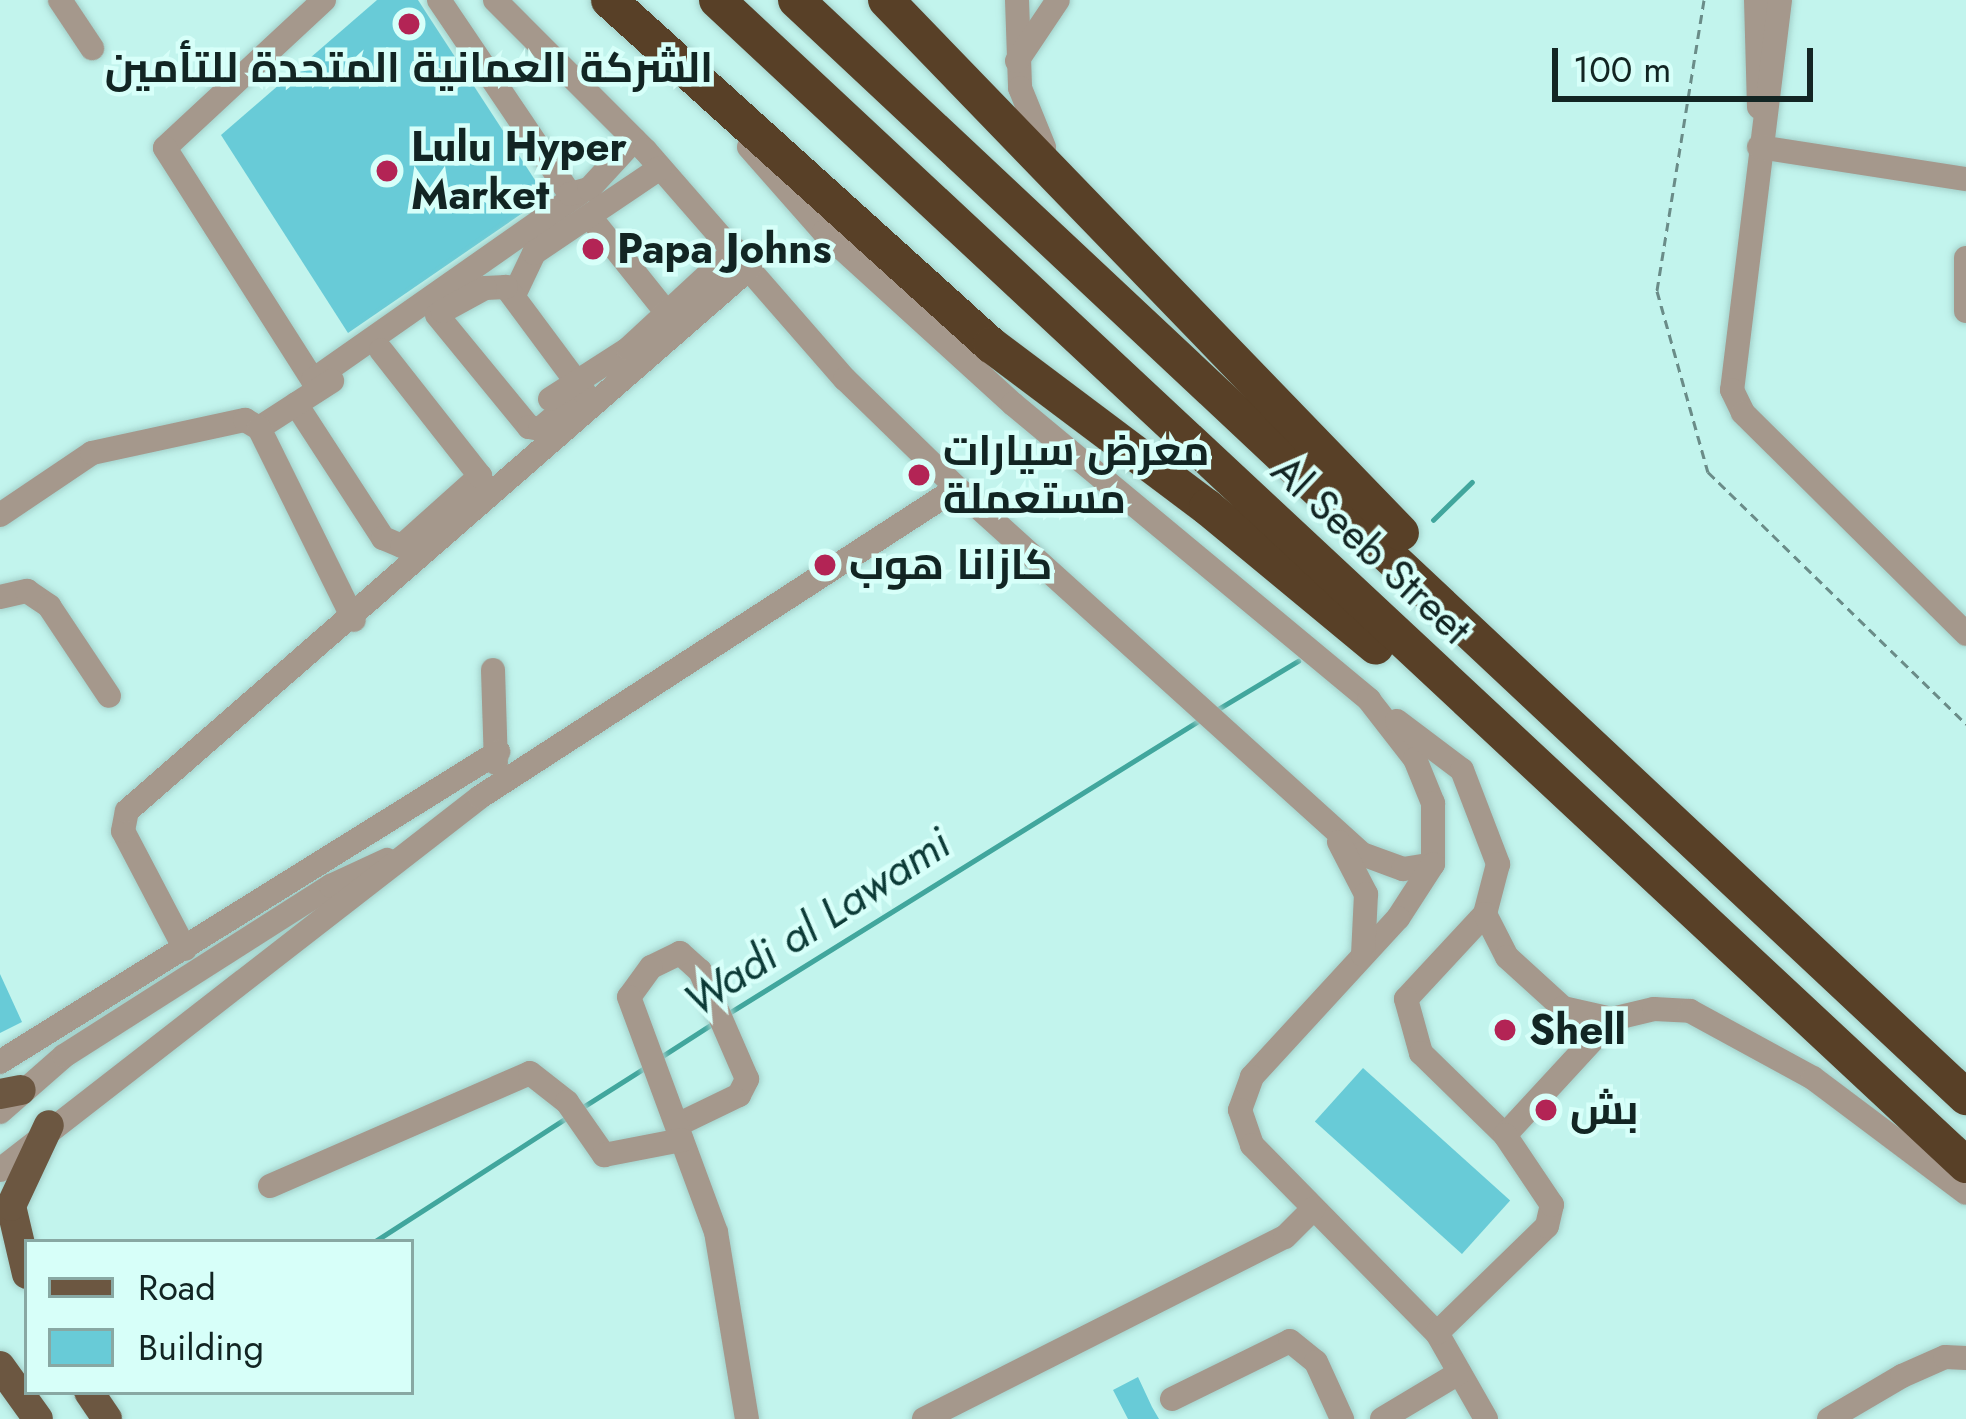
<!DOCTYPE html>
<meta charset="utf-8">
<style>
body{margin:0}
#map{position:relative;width:1966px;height:1419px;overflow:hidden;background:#c2f4ed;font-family:Jost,Cairo,sans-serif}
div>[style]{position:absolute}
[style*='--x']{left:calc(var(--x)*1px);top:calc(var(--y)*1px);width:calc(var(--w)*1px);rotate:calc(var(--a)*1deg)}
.stream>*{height:4.5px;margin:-2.25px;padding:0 2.25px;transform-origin:2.25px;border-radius:2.25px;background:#41a69d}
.building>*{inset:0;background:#68cbd7;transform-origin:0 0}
.path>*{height:3px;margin-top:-1.5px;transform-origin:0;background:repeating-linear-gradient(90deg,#6a8c88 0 9px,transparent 0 15px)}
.roads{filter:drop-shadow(0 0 3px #a2cfc9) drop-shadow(0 0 3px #a2cfc9)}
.minor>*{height:24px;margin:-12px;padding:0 12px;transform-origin:12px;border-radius:12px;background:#a5988c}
.major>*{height:30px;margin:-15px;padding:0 15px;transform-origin:15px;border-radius:15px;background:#6c5741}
.highway>*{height:36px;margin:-18px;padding:0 18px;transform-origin:18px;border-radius:18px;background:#584027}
.dots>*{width:33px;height:33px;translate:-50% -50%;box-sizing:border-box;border:6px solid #d7fff9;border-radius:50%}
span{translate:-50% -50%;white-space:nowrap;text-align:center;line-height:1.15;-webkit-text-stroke:9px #d7fff9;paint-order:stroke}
.poi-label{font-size:42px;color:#122523;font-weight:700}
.left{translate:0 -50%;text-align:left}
.street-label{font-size:42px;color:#122523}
.water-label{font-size:45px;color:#0c3b37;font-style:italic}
.legend{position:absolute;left:24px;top:1239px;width:390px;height:156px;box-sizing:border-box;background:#d7fff9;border:3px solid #88a8a3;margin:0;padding:15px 21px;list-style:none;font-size:36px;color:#122523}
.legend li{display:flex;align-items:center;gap:24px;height:60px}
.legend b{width:60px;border:3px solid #88a8a3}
.scale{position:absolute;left:1552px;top:48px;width:261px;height:54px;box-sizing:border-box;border:6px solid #122523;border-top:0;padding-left:15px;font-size:36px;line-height:42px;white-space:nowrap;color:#122523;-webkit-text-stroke:9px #d7fff9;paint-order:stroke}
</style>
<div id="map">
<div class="stream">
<div style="--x:1433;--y:520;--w:54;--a:-44.3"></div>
<div style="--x:1215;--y:711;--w:97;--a:-31.1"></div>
<div style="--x:726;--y:1015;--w:558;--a:-31.9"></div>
<div style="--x:661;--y:1057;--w:61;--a:-32.9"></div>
<div style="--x:580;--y:1109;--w:78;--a:-32.5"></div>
<div style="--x:374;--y:1242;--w:227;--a:-32.8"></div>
</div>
<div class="building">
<div style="clip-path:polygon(377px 0,418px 0,546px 197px,348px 333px,221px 135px)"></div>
<div style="clip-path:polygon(0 974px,22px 1022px,0 1033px)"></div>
<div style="left:1363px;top:1068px;width:198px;height:72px;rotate:42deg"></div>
<div style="clip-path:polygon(1138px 1377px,1152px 1407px,1159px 1419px,1128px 1419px,1113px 1390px)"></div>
</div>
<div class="path">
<div style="--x:1704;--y:0;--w:295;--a:99.2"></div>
<div style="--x:1657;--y:291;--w:188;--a:74.3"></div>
<div style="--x:1708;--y:472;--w:361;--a:44.3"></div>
</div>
<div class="roads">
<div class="minor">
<div style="--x:60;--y:0;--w:58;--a:56.3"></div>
<div style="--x:324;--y:0;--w:217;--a:137.1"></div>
<div style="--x:165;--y:148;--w:275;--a:57.5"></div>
<div style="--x:313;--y:380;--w:325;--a:-35"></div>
<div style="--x:439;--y:0;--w:234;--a:56"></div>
<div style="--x:570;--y:194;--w:20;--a:-15"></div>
<div style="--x:589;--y:189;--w:67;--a:-47.4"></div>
<div style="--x:495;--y:0;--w:212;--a:45"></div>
<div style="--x:645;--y:150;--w:304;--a:48.9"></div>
<div style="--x:845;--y:379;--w:156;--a:44.2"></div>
<div style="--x:957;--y:488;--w:546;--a:42.1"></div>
<div style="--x:1362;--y:854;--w:44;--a:20.1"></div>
<div style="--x:1403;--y:869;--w:30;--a:-9"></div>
<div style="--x:1017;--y:0;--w:88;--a:88"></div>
<div style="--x:1020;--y:88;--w:64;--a:67.9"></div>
<div style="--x:1756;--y:0;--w:107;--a:88.4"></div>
<div style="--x:1780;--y:0;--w:393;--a:97"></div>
<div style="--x:1732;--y:390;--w:25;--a:64"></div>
<div style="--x:1743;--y:413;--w:314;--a:44.7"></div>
<div style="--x:1017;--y:61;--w:73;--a:-56.1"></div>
<div style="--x:749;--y:147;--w:113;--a:48.6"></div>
<div style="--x:824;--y:232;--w:256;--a:42.3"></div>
<div style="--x:1013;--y:404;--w:463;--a:39.7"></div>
<div style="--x:1369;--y:700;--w:75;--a:52.1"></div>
<div style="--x:1415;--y:759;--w:48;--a:67.8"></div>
<div style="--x:1433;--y:803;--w:61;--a:90"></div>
<div style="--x:1433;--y:864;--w:64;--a:122.9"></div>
<div style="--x:1398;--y:918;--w:216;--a:132.6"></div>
<div style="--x:1252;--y:1077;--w:35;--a:110"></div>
<div style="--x:1240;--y:1110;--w:37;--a:71"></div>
<div style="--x:1252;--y:1145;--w:264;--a:45.5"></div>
<div style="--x:1437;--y:1333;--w:99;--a:60.3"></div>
<div style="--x:1759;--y:147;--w:209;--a:8.8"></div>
<div style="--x:590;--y:217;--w:123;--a:51.3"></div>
<div style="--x:1966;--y:258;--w:53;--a:90"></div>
<div style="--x:514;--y:295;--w:47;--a:-64.5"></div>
<div style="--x:534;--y:253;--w:152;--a:-34"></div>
<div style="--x:437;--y:315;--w:145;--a:50.6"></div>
<div style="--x:529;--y:427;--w:11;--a:10"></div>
<div style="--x:540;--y:429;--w:57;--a:-40.1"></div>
<div style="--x:584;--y:392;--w:131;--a:-126.6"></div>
<div style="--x:506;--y:287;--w:21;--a:177"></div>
<div style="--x:485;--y:288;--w:48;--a:151.3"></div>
<div style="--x:550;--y:399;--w:93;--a:-32.7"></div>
<div style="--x:628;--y:349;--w:146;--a:-42.8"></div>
<div style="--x:296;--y:404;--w:160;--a:57"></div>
<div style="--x:383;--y:538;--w:21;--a:23"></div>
<div style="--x:402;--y:546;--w:105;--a:-41.9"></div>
<div style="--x:480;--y:476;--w:160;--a:-128.2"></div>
<div style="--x:259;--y:428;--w:87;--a:-32.8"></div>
<div style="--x:0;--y:515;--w:111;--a:-34"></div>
<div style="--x:92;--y:453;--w:157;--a:-12.2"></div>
<div style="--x:245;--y:420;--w:16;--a:30"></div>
<div style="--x:259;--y:428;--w:214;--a:63.7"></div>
<div style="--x:0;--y:597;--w:28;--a:-13"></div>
<div style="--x:27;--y:591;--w:27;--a:34"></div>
<div style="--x:49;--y:606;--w:108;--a:56.3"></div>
<div style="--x:493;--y:670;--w:93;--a:88.2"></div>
<div style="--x:1397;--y:721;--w:81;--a:37"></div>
<div style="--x:1462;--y:770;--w:101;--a:69"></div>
<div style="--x:1498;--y:864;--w:52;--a:104.6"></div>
<div style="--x:1485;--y:914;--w:116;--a:132.9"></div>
<div style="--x:1406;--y:999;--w:56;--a:74.5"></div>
<div style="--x:1421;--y:1053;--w:117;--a:44.3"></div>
<div style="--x:1505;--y:1135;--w:158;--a:-47.3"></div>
<div style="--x:1339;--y:842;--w:59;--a:62.6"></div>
<div style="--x:1366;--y:894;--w:61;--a:92.8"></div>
<div style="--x:1485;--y:914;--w:48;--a:62.9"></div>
<div style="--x:1507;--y:957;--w:76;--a:42.3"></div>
<div style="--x:1563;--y:1008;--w:50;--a:12.7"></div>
<div style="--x:1612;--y:1019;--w:43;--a:-13.4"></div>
<div style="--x:1654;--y:1009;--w:36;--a:3"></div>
<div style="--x:1690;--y:1011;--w:140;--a:28.6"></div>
<div style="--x:1813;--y:1078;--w:191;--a:36.9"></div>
<div style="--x:185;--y:949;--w:133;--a:-117.7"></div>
<div style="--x:123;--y:831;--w:20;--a:-79"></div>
<div style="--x:127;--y:811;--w:826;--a:-41.08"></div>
<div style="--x:0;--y:1062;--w:587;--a:-31.9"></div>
<div style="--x:0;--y:1112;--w:85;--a:-41.2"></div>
<div style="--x:64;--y:1056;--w:317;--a:-32.5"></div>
<div style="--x:331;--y:886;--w:62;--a:-24.9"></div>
<div style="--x:677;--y:1125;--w:69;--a:-25.8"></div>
<div style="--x:739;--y:1095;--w:18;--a:-63"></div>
<div style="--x:747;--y:1079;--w:118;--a:-113.5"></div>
<div style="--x:700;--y:971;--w:27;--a:-138"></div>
<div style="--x:680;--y:953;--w:32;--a:154"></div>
<div style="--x:651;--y:967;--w:37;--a:126"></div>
<div style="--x:629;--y:997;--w:251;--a:69.7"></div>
<div style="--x:716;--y:1232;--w:190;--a:80.6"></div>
<div style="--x:0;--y:1170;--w:608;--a:-37.85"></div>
<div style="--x:480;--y:797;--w:568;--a:-32.94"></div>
<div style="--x:270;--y:1186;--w:283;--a:-23.5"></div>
<div style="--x:530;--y:1073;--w:47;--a:38.1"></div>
<div style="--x:567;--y:1102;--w:65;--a:55.1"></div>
<div style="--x:604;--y:1155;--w:79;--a:-10.9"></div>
<div style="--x:1437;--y:1333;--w:153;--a:-44.2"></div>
<div style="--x:1547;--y:1226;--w:22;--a:-77"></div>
<div style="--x:1552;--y:1205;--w:84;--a:-123.9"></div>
<div style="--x:1172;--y:1399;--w:131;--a:-26.2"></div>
<div style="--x:1290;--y:1341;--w:33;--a:39"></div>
<div style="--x:1316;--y:1362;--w:63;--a:65.5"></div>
<div style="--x:924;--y:1419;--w:404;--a:-26.8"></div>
<div style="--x:1285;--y:1237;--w:40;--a:-45"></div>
<div style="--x:1382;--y:1419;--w:90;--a:-30.9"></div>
<div style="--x:1829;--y:1419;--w:85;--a:-30.5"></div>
<div style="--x:1902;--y:1376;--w:47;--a:-23.8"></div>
<div style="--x:1945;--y:1357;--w:21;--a:3"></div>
</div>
<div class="major">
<div style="--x:0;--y:1094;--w:21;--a:-11"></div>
<div style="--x:27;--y:1274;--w:70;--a:-103.2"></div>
<div style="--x:11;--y:1206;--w:89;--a:-64.9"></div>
<div style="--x:0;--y:1366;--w:65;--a:54.4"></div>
<div style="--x:89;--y:1392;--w:32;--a:56"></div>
</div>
<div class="highway">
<div style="--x:609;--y:0;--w:515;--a:42.09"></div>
<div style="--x:991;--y:345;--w:270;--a:36.9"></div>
<div style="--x:1207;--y:507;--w:219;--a:39.6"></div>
<div style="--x:717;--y:0;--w:1708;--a:43.01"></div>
<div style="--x:796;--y:0;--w:1604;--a:43.16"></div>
<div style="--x:886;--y:0;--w:741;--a:45.98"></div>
</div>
</div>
<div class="dots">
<div style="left:409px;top:24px;background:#b32455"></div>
<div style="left:387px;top:171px;background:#b32455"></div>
<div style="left:593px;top:249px;background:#b32455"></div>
<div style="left:919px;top:475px;background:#b32455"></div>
<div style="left:825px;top:565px;background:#b32455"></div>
<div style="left:1505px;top:1030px;background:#b32455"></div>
<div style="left:1546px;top:1110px;background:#b32455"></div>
</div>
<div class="poi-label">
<span style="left:409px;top:68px">الشركة العمانية المتحدة للتأمين</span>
<span class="left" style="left:411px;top:171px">Lulu Hyper<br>Market</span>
<span class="left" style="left:617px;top:249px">Papa Johns</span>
<span class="left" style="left:943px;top:475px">معرض سيارات<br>مستعملة</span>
<span class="left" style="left:849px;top:565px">كازانا هوب</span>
<span class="left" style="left:1529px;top:1030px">Shell</span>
<span class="left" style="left:1570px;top:1110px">بش</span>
</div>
<div class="street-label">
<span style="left:1371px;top:550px;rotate:43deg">Al Seeb Street</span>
</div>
<div class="water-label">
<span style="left:817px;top:922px;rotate:-33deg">Wadi al Lawami</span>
</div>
<ul class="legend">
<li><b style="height:15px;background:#6c5741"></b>Road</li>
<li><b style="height:33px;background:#68cbd7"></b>Building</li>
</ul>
<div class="scale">100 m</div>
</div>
